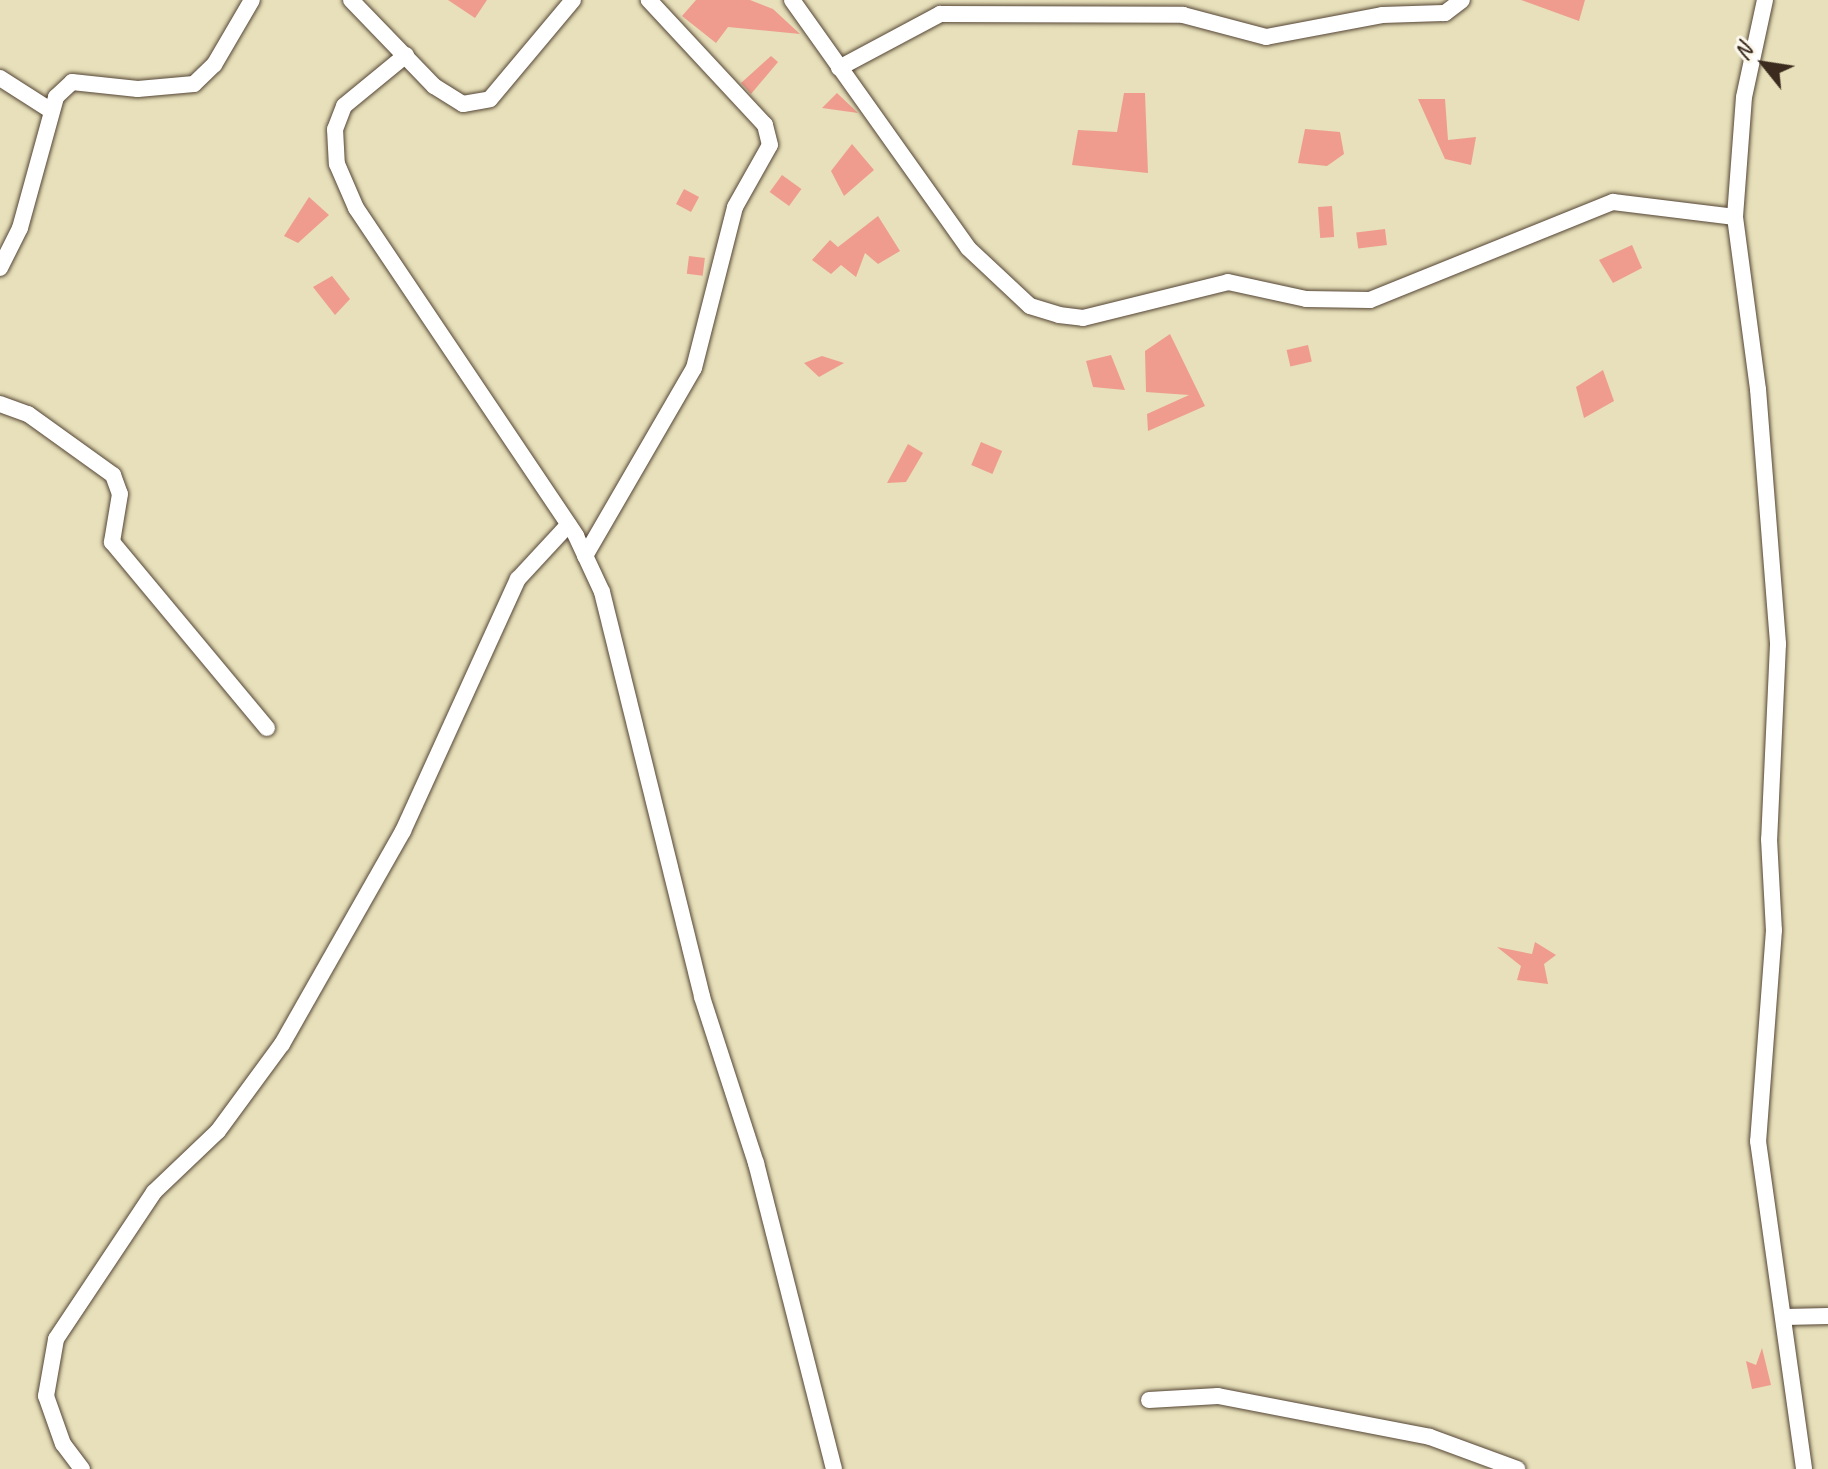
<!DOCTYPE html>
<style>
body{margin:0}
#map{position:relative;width:1828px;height:1469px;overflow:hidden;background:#e7e0ba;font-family:Caveat,sans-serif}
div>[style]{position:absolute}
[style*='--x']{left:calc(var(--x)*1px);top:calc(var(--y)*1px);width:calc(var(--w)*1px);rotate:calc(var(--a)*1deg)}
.building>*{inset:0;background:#ef9c8e;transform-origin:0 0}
.roads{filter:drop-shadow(0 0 2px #554535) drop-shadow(0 0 2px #554535)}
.minor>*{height:16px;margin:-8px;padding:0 8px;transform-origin:8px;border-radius:8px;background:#fff}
span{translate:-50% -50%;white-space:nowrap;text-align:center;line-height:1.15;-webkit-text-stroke:7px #fbf7ec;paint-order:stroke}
.north{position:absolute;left:1724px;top:24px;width:80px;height:80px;-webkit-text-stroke:6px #fbf7ec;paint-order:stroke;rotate:300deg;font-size:22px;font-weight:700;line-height:32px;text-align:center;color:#3b2a1e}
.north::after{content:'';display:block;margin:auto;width:28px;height:36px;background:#3b2a1e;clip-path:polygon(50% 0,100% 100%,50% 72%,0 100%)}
</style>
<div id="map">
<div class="building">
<div style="clip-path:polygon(448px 0,487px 0,475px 18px)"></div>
<div style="clip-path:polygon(696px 0,750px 0,773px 9px,800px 34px,728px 27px,716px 43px,682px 16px)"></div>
<div style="clip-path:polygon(1521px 0,1585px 0,1579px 21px)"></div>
<div style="clip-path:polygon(771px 56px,778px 62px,751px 94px,741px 83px)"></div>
<div style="clip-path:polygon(837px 93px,858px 113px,822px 108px)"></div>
<div style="clip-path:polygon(1124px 93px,1145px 93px,1148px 173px,1072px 165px,1078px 130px,1117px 132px)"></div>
<div style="clip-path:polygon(1418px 99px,1445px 99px,1448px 140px,1476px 137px,1471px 165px,1445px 159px)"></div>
<div style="clip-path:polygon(1305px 129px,1340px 132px,1344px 154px,1327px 166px,1298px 163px)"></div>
<div style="clip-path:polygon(852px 144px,874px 170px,844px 196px,831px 171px)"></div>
<div style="left:782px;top:175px;width:24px;height:21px;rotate:36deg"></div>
<div style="left:684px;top:189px;width:17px;height:17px;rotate:28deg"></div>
<div style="clip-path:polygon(309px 197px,329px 215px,298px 243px,284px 236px)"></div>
<div style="left:1332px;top:206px;width:31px;height:14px;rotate:86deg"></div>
<div style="clip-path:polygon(878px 216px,900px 251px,878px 264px,865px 253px,856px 277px,841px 265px,831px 274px,812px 260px,830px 240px,838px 247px)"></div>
<div style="left:1385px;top:229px;width:16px;height:29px;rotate:83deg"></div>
<div style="clip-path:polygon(1632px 245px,1642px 268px,1613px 283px,1599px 260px)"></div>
<div style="left:689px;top:256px;width:16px;height:18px;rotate:7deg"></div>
<div style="clip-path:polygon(332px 276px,350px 299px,335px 315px,313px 287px)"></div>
<div style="clip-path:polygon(1170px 334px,1205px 406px,1148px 431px,1147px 414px,1189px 395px,1146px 392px,1145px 351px)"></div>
<div style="left:1308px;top:345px;width:17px;height:22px;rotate:77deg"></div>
<div style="clip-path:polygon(1111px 355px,1125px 390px,1093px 387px,1086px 361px)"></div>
<div style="clip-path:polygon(822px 356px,844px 363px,819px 377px,804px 363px)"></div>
<div style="clip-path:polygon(1603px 370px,1614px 401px,1584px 418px,1576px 387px)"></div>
<div style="left:981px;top:442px;width:23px;height:25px;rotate:23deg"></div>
<div style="clip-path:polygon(908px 444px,923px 453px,906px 482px,887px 483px)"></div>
<div style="clip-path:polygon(1535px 942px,1556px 955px,1544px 964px,1548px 984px,1517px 980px,1521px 966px,1497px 947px,1532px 954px)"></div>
<div style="clip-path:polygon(1762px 1348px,1771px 1385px,1752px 1389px,1746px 1361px,1756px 1365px)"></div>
</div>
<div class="roads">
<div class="minor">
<div style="--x:351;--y:0;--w:120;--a:46"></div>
<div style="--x:434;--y:86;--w:34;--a:32"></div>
<div style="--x:463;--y:104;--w:27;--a:-10"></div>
<div style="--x:490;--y:99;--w:129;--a:-50"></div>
<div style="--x:792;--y:0;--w:304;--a:54.6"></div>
<div style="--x:968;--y:248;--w:85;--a:43.1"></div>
<div style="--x:1030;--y:306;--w:30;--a:17"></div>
<div style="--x:1059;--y:315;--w:24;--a:7"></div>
<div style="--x:1083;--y:318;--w:149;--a:-13.9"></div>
<div style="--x:1228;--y:282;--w:80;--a:12.3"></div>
<div style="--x:1306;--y:299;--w:64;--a:0.9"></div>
<div style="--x:1370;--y:300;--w:262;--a:-22"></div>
<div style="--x:1613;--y:202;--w:123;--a:7"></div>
<div style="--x:1765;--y:0;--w:99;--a:102.2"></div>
<div style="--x:1744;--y:97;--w:120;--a:94.3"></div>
<div style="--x:1735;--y:217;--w:174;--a:82.4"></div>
<div style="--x:1758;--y:389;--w:256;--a:85.5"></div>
<div style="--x:1778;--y:644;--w:195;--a:92.6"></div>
<div style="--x:1769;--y:839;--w:91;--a:86.9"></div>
<div style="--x:1774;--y:930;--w:212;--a:94.3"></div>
<div style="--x:1758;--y:1141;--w:331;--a:82"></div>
<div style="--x:406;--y:55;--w:80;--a:140.6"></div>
<div style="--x:344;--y:106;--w:25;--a:111"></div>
<div style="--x:335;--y:129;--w:35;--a:87"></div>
<div style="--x:337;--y:164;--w:48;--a:66.6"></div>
<div style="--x:356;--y:208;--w:395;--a:56.1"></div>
<div style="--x:576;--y:536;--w:62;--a:65.1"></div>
<div style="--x:602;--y:592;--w:417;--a:76.1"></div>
<div style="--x:702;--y:997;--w:175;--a:72"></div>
<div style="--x:756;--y:1163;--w:316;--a:75.7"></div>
<div style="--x:839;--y:68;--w:115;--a:-28.1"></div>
<div style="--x:940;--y:14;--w:243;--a:0.2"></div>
<div style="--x:1183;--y:15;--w:86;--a:14.8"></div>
<div style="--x:1266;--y:37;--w:118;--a:-10.7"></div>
<div style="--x:1382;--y:15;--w:63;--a:-1.8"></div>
<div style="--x:1445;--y:13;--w:21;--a:-37"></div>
<div style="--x:0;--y:78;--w:59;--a:32.6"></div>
<div style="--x:0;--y:268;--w:45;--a:-63.4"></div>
<div style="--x:20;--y:228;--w:136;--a:-74.6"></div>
<div style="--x:56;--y:97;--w:22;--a:-43"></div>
<div style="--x:72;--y:82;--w:66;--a:6.1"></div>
<div style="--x:138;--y:89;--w:56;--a:-5.1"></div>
<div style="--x:194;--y:84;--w:28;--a:-44"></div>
<div style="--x:214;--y:65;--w:75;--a:-59.7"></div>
<div style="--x:0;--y:404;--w:30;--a:20"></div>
<div style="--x:28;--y:414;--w:105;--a:35.7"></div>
<div style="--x:113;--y:475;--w:20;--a:70"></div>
<div style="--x:120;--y:494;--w:49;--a:99.5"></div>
<div style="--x:112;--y:542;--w:242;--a:50.2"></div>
<div style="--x:585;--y:556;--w:217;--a:-59.9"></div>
<div style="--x:694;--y:368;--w:166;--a:-75.7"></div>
<div style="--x:735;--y:207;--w:71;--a:-60.6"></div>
<div style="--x:770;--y:145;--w:21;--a:-104"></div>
<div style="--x:765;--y:125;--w:171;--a:-132.9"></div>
<div style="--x:1785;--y:1317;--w:43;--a:-1.3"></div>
<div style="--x:1149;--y:1400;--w:69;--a:-3.3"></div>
<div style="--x:1218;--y:1396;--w:216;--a:10.9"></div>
<div style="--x:1430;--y:1437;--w:93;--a:20.2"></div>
<div style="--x:82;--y:1469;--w:31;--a:-127"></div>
<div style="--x:63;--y:1444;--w:51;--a:-109.5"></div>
<div style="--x:46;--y:1396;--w:58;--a:-80"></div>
<div style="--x:56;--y:1339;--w:177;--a:-56.3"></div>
<div style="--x:154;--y:1192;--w:88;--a:-43.6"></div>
<div style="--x:218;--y:1131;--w:108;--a:-53.7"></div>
<div style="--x:282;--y:1044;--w:245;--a:-60.4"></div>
<div style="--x:403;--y:831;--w:277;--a:-65.5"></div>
<div style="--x:518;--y:579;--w:74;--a:-47.2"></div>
</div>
</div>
<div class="north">N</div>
</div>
